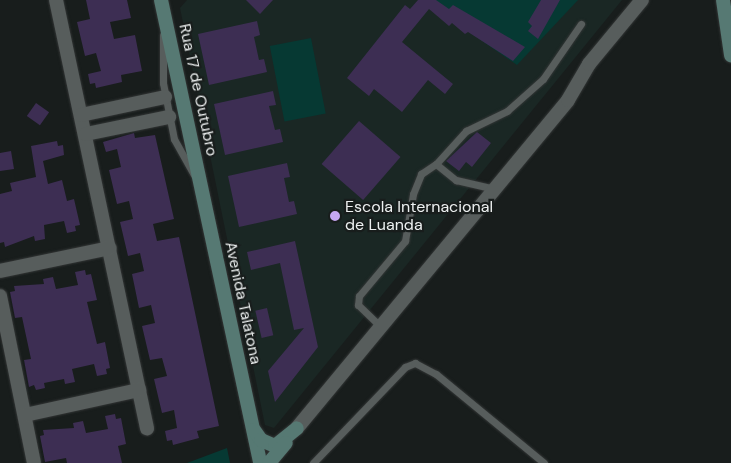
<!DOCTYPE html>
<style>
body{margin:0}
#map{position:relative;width:731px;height:463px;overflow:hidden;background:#181d1c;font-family:"DM Sans",sans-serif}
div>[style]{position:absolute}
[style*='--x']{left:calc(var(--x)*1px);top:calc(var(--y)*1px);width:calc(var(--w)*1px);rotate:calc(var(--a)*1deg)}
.built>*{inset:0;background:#1a2724}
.green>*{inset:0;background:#063933;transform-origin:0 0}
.building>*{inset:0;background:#3d2e53;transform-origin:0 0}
.roads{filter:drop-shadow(0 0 1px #333636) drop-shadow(0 0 1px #333636)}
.service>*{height:7px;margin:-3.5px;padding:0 3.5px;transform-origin:3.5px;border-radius:3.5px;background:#575d5c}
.minor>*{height:14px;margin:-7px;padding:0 7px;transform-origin:7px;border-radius:7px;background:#575d5c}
.tertiary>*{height:14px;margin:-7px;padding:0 7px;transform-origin:7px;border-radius:7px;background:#575d5c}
.secondary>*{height:14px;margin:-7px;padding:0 7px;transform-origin:7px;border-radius:7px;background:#567973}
.dots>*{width:14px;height:14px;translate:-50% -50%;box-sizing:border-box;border:2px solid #181d1c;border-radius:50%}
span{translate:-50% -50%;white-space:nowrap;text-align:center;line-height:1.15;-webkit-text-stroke:4.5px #181d1c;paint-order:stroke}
.street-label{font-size:16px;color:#edf0f0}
.poi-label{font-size:16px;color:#edf0f0}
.left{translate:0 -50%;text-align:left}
</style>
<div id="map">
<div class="built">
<div style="clip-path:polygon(187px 0,622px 0,274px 428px,265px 425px,180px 8px)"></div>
</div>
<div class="green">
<div style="clip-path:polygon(423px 0,578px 0,517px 65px)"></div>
<div style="left:311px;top:38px;width:77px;height:42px;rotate:79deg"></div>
<div style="clip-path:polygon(227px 448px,230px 463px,187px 463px)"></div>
</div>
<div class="building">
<div style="clip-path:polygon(86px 0,127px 0,131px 18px,110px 22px,114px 39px,135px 35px,142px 71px,121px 75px,122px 82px,96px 88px,95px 83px,90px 84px,88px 74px,101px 71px,96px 53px,85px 56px,77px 22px,90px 19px)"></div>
<div style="clip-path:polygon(246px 0,273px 0,260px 14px)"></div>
<div style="clip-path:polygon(418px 0,436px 0,449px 9px,453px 5px,525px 47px,513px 61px,468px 32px,465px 34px,452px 23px,449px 26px,429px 9px,402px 42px,453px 84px,445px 94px,428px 80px,402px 112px,374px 89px,369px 96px,347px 78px,405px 5px,410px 9px)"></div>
<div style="clip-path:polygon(541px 0,560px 0,538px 39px,528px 31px,532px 26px,528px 22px)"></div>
<div style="clip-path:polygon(257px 21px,260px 35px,254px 37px,259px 60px,264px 59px,267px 72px,209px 85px,198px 34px)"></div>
<div style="clip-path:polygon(273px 91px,276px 105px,269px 106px,275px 130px,280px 129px,283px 142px,225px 155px,214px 104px)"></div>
<div style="left:36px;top:103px;width:16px;height:16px;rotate:35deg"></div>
<div style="left:359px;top:121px;width:55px;height:57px;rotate:41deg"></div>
<div style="clip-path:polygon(477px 132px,491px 143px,472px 167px,466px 162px,459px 171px,446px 161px)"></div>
<div style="clip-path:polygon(134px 133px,135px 138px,155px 135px,174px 219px,153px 224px,157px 241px,179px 237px,219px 426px,197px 431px,199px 438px,173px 445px,172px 440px,167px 441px,165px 431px,177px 428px,174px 410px,162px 413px,154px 379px,167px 376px,162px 358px,150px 360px,142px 326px,155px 323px,151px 305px,139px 308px,132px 274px,144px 271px,140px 253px,128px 256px,120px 222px,133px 219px,129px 201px,117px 204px,109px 170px,121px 167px,117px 149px,106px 152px,103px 142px)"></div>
<div style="clip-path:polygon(57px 141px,58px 146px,63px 145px,64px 155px,43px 161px,48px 184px,62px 180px,67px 201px,74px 199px,80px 225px,75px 226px,76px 231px,67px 233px,64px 221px,44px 225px,45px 239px,35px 241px,34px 236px,5px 247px,4px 242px,0 243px,0 194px,12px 191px,10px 183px,36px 177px,31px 146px)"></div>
<div style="clip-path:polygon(11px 151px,14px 169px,0 171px,0 153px)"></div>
<div style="clip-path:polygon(287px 163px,290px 177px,284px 178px,289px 202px,294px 201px,297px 214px,239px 227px,228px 176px)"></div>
<div style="clip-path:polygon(295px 241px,318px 347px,275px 402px,268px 371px,304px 328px,294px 330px,280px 263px,251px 270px,247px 252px)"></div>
<div style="clip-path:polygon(85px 270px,86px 275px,91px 274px,97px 300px,87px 302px,97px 344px,105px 342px,110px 368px,106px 369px,107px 374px,97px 376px,94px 364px,72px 369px,75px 382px,65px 384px,64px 379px,44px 383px,45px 388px,36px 390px,34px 385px,29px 387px,24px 360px,31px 359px,22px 317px,15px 318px,10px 292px,15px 291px,14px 286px,44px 284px,43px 279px,53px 277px,56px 289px,78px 285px,75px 272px)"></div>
<div style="left:267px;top:308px;width:28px;height:12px;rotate:77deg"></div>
<div style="clip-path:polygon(115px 414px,116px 419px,121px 418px,126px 444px,118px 446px,122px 463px,67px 463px,66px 458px,45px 462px,40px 436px,44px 435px,43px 430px,74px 428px,73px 423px,83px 421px,86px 433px,108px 429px,105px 416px)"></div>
</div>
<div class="roads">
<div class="service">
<div style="--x:163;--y:35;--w:48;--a:90"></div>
<div style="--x:163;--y:83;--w:57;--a:78.9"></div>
<div style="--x:174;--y:139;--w:41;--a:60.9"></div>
<div style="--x:436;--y:164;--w:26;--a:39"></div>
<div style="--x:456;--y:180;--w:40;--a:13"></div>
<div style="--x:381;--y:327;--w:32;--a:-136"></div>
<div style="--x:358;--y:305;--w:9;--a:-84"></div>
<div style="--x:359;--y:296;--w:72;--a:-50.1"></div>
<div style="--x:405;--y:241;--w:48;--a:-80.3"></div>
<div style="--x:413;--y:194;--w:22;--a:-68"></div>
<div style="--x:421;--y:174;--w:18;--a:-34"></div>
<div style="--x:436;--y:164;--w:45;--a:-47.7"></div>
<div style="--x:466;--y:131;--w:46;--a:-26"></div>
<div style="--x:507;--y:111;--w:48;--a:-41.6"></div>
<div style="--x:543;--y:79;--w:67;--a:-55.4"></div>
<div style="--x:313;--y:463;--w:133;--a:-46.2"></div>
<div style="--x:405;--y:367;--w:11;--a:-22"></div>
<div style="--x:415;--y:363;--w:24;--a:28"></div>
<div style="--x:436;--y:374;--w:140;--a:39.5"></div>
</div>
<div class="minor">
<div style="--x:56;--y:0;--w:438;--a:78"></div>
<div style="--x:81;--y:115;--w:86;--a:-12.1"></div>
<div style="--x:86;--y:134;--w:85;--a:-11.6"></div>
<div style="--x:0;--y:271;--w:112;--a:-11.8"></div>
<div style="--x:0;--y:296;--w:170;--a:78.5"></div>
<div style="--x:25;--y:415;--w:117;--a:-12.4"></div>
</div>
<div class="tertiary">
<div style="--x:297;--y:428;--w:425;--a:-50.4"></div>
<div style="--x:568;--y:100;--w:42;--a:-59.7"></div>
<div style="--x:589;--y:64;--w:83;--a:-50.4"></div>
</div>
<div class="secondary">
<div style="--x:161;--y:0;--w:473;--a:77.9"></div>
<div style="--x:723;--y:0;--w:56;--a:81.7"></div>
<div style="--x:254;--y:430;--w:12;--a:55"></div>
<div style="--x:261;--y:440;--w:15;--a:23"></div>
<div style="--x:275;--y:446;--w:28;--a:-39"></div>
<div style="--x:269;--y:463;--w:26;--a:-50"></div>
</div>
</div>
<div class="dots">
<div style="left:335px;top:216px;background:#c5a7f1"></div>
</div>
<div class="street-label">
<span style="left:198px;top:90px;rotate:78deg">Rua 17 de Outubro</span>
<span style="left:243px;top:303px;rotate:78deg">Avenida Talatona</span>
</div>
<div class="poi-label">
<span class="left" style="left:345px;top:216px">Escola Internacional<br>de Luanda</span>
</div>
</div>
